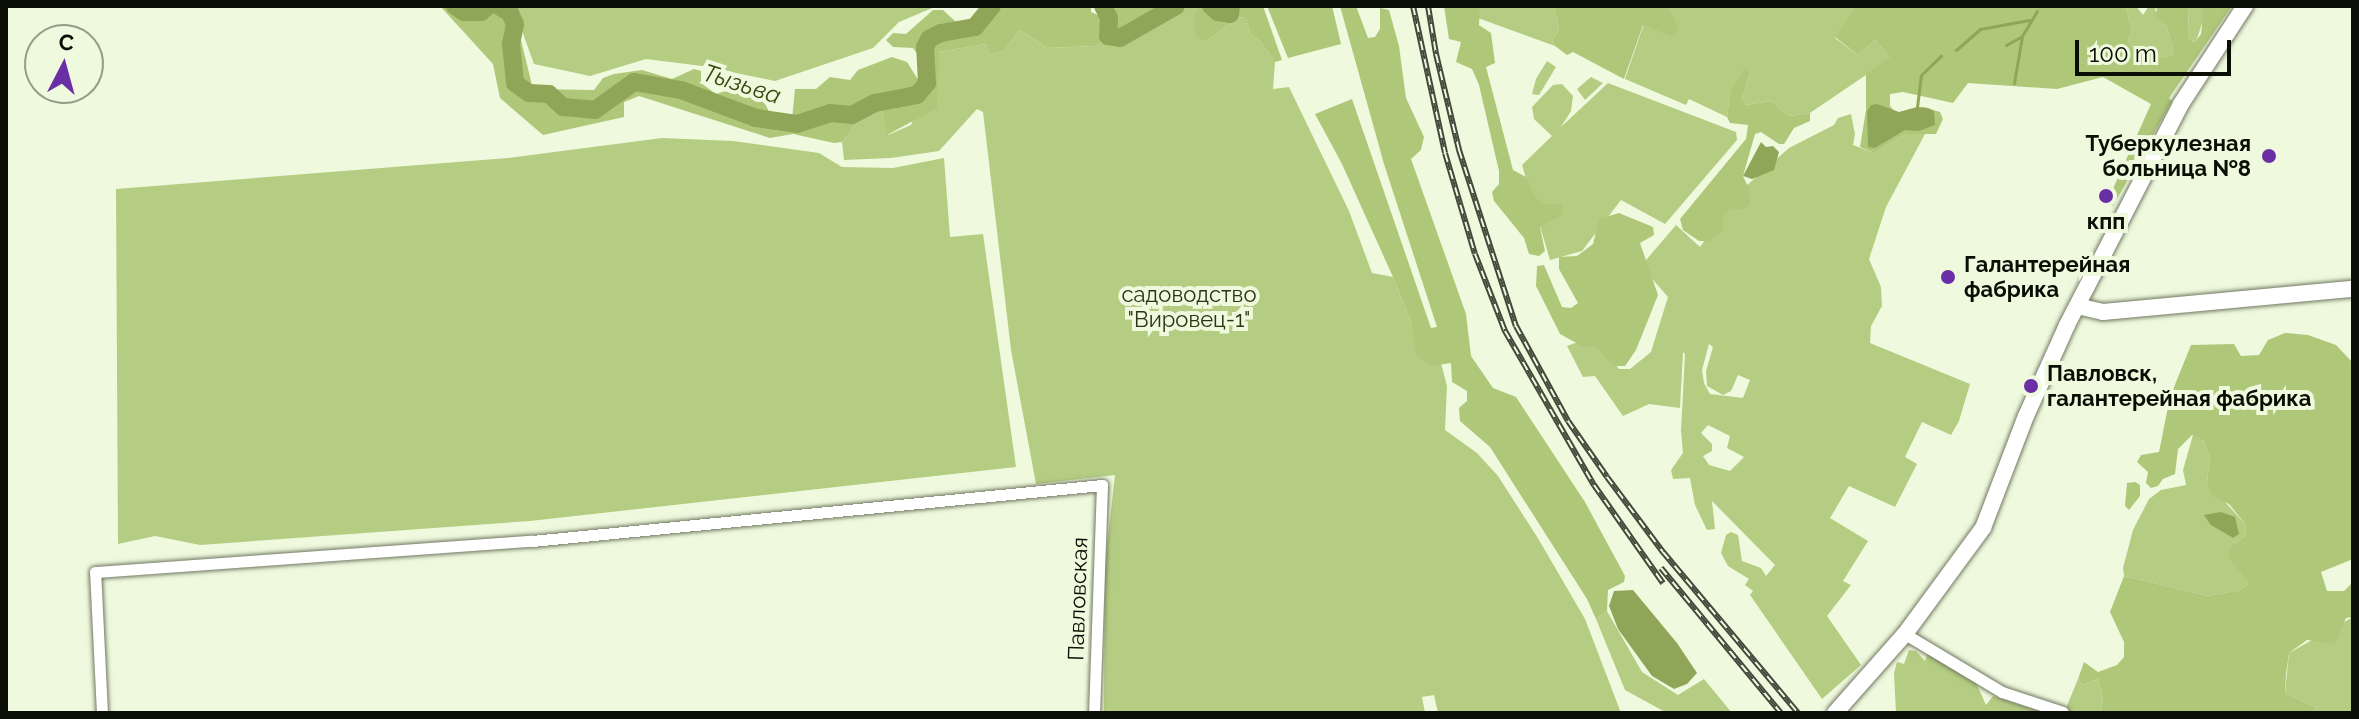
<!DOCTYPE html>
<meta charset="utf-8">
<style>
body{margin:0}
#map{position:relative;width:2359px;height:719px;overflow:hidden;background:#eff9de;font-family:Raleway,sans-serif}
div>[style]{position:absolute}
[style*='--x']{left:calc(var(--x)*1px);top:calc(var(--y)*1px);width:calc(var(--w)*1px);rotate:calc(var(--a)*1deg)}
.green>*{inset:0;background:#b5cd82}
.forest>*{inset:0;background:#afc779}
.water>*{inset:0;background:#8fa659}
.stream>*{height:3px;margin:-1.5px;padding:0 1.5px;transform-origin:1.5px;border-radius:1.5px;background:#8fa659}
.river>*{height:18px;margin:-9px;padding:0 9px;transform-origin:9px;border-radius:9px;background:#8fa659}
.roads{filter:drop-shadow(0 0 2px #717961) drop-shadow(0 0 2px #717961)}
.street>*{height:11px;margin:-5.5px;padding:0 5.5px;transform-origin:5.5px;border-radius:5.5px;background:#fff}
.secondary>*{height:16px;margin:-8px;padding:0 8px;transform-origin:8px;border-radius:8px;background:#fff}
.rail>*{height:6px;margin-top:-3px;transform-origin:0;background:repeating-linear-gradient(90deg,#eff9de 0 9px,#44483b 0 18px);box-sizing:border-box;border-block:2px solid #44483b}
.dots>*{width:22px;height:22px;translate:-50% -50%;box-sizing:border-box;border:4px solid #eff9de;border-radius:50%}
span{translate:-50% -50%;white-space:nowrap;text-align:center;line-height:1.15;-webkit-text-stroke:8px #eff9de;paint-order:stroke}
.poi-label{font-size:22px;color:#0b0e05;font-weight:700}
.right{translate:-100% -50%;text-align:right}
.left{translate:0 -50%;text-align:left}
.park-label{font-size:22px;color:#2b3514}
.street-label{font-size:22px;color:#0b0e05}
.water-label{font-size:24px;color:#39480e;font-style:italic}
.frame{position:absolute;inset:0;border:8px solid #0b0e05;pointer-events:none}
.north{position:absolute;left:24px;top:24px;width:80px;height:80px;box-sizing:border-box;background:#eff9de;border:2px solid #949b87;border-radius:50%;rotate:6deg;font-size:22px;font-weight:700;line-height:32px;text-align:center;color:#0b0e05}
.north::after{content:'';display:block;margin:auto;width:28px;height:36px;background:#6b2fa5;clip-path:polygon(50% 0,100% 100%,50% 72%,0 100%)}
.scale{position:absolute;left:2075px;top:40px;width:156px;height:36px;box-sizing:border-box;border:4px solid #0b0e05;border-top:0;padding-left:10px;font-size:24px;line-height:28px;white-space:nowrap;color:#0b0e05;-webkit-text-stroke:6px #eff9de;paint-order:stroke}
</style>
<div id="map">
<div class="green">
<div style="clip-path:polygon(513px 6px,937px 6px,899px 22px,873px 48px,775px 81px,702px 66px,646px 59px,590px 76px,534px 64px)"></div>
<div style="clip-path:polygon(1178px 6px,1201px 6px,1194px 16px,1208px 40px,1238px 17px,1246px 18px,1250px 34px,1261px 42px,1275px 62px,1273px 89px,1289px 87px,1349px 211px,1372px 273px,1393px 277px,1411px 322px,1417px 354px,1430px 366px,1441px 363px,1447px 386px,1445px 430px,1477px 453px,1498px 476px,1539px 540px,1585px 619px,1621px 713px,1438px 713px,1434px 695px,1422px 697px,1425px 713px,1104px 713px,1105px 564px,1115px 475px,1036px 484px,1011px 350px,983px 112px,977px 109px,939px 151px,891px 158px,844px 160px,842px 142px,871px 105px,882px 104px,888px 135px,911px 125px,939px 52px,986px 44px,989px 55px,1003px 51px,1020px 30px,1047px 48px,1096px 46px,1112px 34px,1137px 27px)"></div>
<div style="clip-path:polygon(1480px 6px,1554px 6px,1559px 30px,1552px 41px,1555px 46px,1478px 18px)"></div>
<div style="clip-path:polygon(1650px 6px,1855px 6px,1835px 38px,1858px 55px,1875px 40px,1891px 58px,1810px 113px,1789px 116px,1771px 101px,1746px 105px,1742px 98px,1750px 74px,1730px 91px,1727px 117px,1689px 99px,1686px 105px,1625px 79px)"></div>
<div style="clip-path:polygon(2126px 6px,2136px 6px,2143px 15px,2149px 6px,2157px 6px,2155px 10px,2166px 25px,2173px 48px,2172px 55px,2164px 58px,2131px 46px,2128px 40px,2132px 31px)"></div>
<div style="clip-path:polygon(2188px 6px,2204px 6px,2205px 14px,2196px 42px,2189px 39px)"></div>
<div style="clip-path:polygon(1547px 61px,1556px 67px,1539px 95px,1532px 94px,1536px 79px)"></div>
<div style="clip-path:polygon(1591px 77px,1603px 83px,1585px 100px,1577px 89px)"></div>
<div style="clip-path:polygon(1608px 83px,1736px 132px,1737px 140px,1665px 224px,1621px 200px,1582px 251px,1550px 260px,1522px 165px,1552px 136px,1534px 119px,1532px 107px,1553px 85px,1562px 84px,1573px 96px,1571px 111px,1561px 127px)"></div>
<div style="clip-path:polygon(evenodd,1851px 114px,1855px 134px,1853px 145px,1874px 153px,1905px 134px,1925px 134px,1886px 207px,1869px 259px,1881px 287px,1882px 306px,1871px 326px,1870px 343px,1970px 384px,1959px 421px,1951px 435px,1922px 422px,1905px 457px,1917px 464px,1895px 507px,1849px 486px,1830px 518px,1868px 541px,1843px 581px,1851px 585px,1827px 616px,1861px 665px,1822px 699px,1750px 595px,1753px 591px,1745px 585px,1749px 579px,1728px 566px,1721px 553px,1726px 535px,1731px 532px,1738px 535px,1742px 561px,1761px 568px,1766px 576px,1775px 565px,1712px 501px,1715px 529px,1707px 530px,1695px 505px,1690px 478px,1673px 479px,1671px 470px,1683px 453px,1681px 431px,1685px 354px,1683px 352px,1680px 408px,1649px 404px,1623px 416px,1595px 376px,1583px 377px,1567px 346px,1594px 336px,1619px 369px,1630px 369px,1651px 352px,1668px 297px,1641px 266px,1676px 225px,1700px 247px,1737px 194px,1789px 148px,1834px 125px,1838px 118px,1851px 114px,1709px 344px,1713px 347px,1706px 371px,1707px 386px,1723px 395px,1731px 391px,1738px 375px,1750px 380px,1743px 398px,1710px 394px,1704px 383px,1702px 370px,1709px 344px,1851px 114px,1708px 425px,1730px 436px,1727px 448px,1744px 457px,1730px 471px,1709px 465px,1703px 456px,1712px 451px,1712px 444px,1701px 433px,1708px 425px)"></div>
<div style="clip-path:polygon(662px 138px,733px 141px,819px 153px,842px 167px,893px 168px,944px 158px,950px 237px,983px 234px,1016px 467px,530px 521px,200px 545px,155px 536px,118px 544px,116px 189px,508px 158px)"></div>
<div style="clip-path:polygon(2193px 435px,2204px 441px,2210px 459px,2207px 482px,2246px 525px,2245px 536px,2231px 546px,2249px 584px,2240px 590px,2208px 596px,2124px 576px,2123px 568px,2133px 530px,2149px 499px,2161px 490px,2186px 485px,2183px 470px)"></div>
<div style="clip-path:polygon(1607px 611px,1642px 672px,1678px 695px,1704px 679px,1732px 713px,1667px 713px,1625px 690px,1596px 619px)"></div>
<div style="clip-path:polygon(2353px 617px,2353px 713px,2312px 713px,2317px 708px,2285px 693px,2289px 653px)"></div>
<div style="clip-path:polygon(1909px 650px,1916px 651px,1925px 661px,1928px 653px,1976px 683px,1986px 705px,1993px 696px,2045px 713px,1896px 713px,1894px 673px,1897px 662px,1904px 664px)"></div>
<div style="clip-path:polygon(2078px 679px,2083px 685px,2098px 679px,2103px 699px,2100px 713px,2064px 713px)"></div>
</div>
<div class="forest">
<div style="clip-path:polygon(440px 6px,505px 6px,514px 12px,533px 89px,594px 90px,603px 78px,614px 74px,642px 70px,672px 79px,694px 69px,701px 71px,701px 83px,716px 94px,729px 90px,739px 80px,750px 82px,757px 87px,774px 122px,783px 124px,792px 120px,795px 89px,816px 89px,830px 77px,850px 80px,858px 70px,892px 57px,907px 62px,917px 78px,924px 78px,927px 67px,913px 48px,893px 47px,886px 40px,893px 33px,906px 34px,933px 10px,943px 10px,956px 22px,967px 25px,980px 21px,985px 15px,981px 6px,1091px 6px,1091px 12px,1098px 15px,1121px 6px,1178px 6px,1137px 27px,1112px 34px,1096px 46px,1047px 48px,1020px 30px,1003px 51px,989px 55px,986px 44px,939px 52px,937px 108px,887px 135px,882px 104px,871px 105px,842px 142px,834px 143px,793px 134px,770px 138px,639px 96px,624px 102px,624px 117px,543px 135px,500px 98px,493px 64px)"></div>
<div style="clip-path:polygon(1201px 6px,1263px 6px,1282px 60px,1275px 62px,1261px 42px,1250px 34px,1246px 18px,1238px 17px,1208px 40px,1200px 39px,1194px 31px,1194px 15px)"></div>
<div style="clip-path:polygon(1267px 6px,1332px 6px,1341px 44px,1288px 58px)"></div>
<div style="clip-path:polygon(1340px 6px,1356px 6px,1368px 38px,1375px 37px,1380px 29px,1380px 8px,1389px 10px,1399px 46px,1406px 98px,1424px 137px,1421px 150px,1411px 159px,1466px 314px,1471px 356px,1493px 388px,1516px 397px,1585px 502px,1625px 576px,1624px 582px,1608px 590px,1607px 611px,1596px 619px,1587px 599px,1490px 447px,1460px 421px,1459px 408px,1467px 401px,1467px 391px,1452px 382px,1451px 363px,1430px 366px,1416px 354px,1411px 322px,1393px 277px,1342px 164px,1315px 114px,1352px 99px,1431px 328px,1437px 327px,1384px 164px)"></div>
<div style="clip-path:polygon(1444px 6px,1480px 6px,1479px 25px,1491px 33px,1495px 63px,1486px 67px,1513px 170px,1526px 177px,1535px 197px,1545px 204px,1563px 204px,1562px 215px,1540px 227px,1545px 251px,1539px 256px,1529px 254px,1524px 238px,1494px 201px,1492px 192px,1499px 184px,1499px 171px,1479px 85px,1472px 69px,1456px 62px,1461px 42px,1449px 39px)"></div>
<div style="clip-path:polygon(1554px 6px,1667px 6px,1679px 28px,1674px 37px,1643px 25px,1624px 79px,1573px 52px,1567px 55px,1555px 46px,1552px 41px,1559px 30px)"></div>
<div style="clip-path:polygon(1855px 6px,2126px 6px,2132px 31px,2128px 40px,2131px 46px,2164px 58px,2172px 55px,2173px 48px,2166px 25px,2156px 17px,2157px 6px,2188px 6px,2189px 39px,2195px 42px,2201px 34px,2204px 6px,2232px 6px,2169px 98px,2172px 101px,2113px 206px,2107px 202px,2151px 104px,2103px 77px,2057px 89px,1968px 83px,1953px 103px,1903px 92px,1890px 94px,1890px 106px,1899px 116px,1923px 107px,1940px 112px,1943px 119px,1936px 134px,1905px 134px,1874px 153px,1860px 147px,1866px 110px,1866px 74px,1890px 57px,1875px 40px,1858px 55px,1835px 37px)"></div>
<div style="clip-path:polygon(1745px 69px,1750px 74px,1742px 98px,1746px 105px,1771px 101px,1789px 116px,1810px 113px,1810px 121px,1794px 128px,1784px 144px,1779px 144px,1761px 132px,1755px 134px,1743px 176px,1750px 191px,1750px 204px,1742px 210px,1731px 208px,1722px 218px,1723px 230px,1709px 241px,1699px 241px,1683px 230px,1680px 219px,1746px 139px,1748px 125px,1730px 123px,1727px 117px,1730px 91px)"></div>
<div style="clip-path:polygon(1619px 213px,1653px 227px,1654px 235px,1640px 243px,1658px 295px,1636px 350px,1625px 366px,1614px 366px,1596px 347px,1582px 346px,1560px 334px,1536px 286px,1537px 266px,1544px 265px,1562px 307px,1571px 308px,1578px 303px,1559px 269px,1559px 257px,1577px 256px,1593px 244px,1599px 219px)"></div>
<div style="clip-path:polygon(2285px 333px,2308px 335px,2336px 345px,2353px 363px,2353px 559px,2321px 572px,2327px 591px,2344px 591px,2353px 582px,2353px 617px,2346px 618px,2335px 644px,2307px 640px,2289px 653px,2286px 674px,2285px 693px,2317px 708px,2312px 713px,2100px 713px,2103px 699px,2098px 679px,2083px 685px,2078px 679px,2084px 662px,2098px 672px,2117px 665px,2124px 657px,2124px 642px,2110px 612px,2124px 576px,2208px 596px,2240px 590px,2249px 584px,2229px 557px,2231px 546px,2245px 536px,2246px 525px,2229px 504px,2213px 496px,2207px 482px,2210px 459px,2204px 441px,2192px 435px,2178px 449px,2175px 474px,2163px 479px,2158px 486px,2151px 488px,2146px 483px,2148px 472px,2137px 462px,2141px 455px,2159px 452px,2170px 397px,2191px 345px,2234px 344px,2241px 356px,2259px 355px,2268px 340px)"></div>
<div style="clip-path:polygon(2135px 482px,2140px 485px,2140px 496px,2129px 510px,2125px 506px,2127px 483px)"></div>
</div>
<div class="water">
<div style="clip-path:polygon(1877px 104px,1899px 112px,1917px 107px,1928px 108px,1934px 111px,1935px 125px,1919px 131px,1905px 130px,1875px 148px,1868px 147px,1867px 111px,1871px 105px)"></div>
<div style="clip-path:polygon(1761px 142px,1766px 147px,1773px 146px,1779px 152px,1774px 170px,1752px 179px,1743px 176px)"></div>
<div style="clip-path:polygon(2221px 512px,2235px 517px,2239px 534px,2233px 538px,2211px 525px,2204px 515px)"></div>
<div style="clip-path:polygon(1633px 590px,1677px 643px,1697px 673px,1687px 684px,1674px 689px,1652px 676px,1618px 629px,1609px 606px,1614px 591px)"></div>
</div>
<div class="stream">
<div style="--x:2006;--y:45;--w:18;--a:-29"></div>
<div style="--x:1956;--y:50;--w:32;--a:-41"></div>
<div style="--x:1980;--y:29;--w:50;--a:-10.4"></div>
<div style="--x:2014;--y:83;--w:48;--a:-80.3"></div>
<div style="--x:2022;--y:36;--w:29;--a:-59"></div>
<div style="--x:1917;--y:107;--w:32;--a:-83"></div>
<div style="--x:1921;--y:75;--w:28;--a:-44"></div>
</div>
<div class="river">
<div style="--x:455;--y:6;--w:11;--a:34"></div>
<div style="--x:464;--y:12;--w:17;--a:0"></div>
<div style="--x:481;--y:12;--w:9;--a:-41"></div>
<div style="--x:499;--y:6;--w:13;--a:32"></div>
<div style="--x:510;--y:13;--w:12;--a:66"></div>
<div style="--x:515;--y:24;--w:20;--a:101"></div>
<div style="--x:511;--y:44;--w:39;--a:84"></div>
<div style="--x:515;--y:83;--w:17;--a:36"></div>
<div style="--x:529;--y:93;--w:20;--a:3"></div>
<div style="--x:549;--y:94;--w:19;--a:43"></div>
<div style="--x:563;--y:107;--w:32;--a:5"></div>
<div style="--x:595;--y:110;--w:48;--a:-35.7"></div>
<div style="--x:634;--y:82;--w:48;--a:9.7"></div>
<div style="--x:681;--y:90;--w:80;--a:20.5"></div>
<div style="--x:756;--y:118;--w:41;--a:8.3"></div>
<div style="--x:797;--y:124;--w:35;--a:-18"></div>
<div style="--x:830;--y:113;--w:22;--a:5"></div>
<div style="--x:852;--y:115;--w:26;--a:-28"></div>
<div style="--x:875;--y:103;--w:43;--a:-10.8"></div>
<div style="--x:917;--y:95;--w:16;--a:-50"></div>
<div style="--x:927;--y:83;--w:36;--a:-93"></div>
<div style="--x:925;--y:47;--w:9;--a:-63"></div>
<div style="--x:929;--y:39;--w:13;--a:-27"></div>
<div style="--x:941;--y:33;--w:35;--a:-10"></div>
<div style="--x:975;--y:27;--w:27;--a:-51"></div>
<div style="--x:1103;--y:6;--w:13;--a:63"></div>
<div style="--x:1109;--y:18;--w:18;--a:93"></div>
<div style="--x:1108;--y:36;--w:12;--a:9"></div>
<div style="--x:1120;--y:38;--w:64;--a:-29.7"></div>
<div style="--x:1211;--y:6;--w:9;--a:41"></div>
<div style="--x:1218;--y:12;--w:12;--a:9"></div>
<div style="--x:1230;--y:14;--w:8;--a:-83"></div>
</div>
<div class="roads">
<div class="street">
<div style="--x:1905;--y:634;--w:113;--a:30.9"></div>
<div style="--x:2002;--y:692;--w:64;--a:18.2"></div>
<div style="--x:102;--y:713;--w:141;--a:-92.8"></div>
<div style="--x:95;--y:572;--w:438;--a:-4.1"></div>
<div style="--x:532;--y:541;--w:573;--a:-5.61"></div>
<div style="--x:1102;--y:485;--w:228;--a:92"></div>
</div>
<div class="secondary">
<div style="--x:2077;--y:306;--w:27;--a:13"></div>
<div style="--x:2103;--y:312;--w:251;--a:-5.3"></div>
<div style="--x:1835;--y:713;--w:106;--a:-48.5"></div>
<div style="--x:1905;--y:634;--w:132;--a:-53.7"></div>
<div style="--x:1983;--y:528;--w:120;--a:-69"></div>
<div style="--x:2026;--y:416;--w:100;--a:-65.7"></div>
<div style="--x:2067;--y:325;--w:249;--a:-62.7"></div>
<div style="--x:2181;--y:104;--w:117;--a:-56.9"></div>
</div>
</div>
<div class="rail">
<div style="--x:1413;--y:6;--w:150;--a:77.7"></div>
<div style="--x:1445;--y:153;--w:105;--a:73.5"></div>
<div style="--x:1475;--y:254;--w:83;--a:68.7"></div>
<div style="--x:1505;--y:331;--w:178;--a:60"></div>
<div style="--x:1594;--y:485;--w:120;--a:54.9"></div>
<div style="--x:1428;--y:6;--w:49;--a:80.5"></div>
<div style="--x:1436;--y:54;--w:99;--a:76.5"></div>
<div style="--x:1459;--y:150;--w:185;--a:72.1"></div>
<div style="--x:1516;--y:326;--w:108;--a:61.3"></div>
<div style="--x:1568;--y:421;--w:68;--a:55.1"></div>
<div style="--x:1607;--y:477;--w:94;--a:53.3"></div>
<div style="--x:1663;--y:552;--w:210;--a:50"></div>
<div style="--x:1661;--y:568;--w:188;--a:50.4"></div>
</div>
<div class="dots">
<div style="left:2269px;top:156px;background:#6b2fa5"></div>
<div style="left:2106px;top:196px;background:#6b2fa5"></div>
<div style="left:1948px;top:277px;background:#6b2fa5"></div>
<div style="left:2031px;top:386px;background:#6b2fa5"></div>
</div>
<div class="poi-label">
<span class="right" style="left:2251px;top:156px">Туберкулезная<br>больница №8</span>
<span style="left:2106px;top:222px">кпп</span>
<span class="left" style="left:1964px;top:277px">Галантерейная<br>фабрика</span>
<span class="left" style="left:2047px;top:386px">Павловск,<br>галантерейная фабрика</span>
</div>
<div class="park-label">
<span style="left:1189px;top:307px">садоводство<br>"Вировец-1"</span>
</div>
<div class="street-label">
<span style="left:1078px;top:599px;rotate:-88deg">Павловская</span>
</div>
<div class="water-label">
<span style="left:742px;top:84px;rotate:18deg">Тызьва</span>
</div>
<div class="frame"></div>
<div class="north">С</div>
<div class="scale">100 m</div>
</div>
